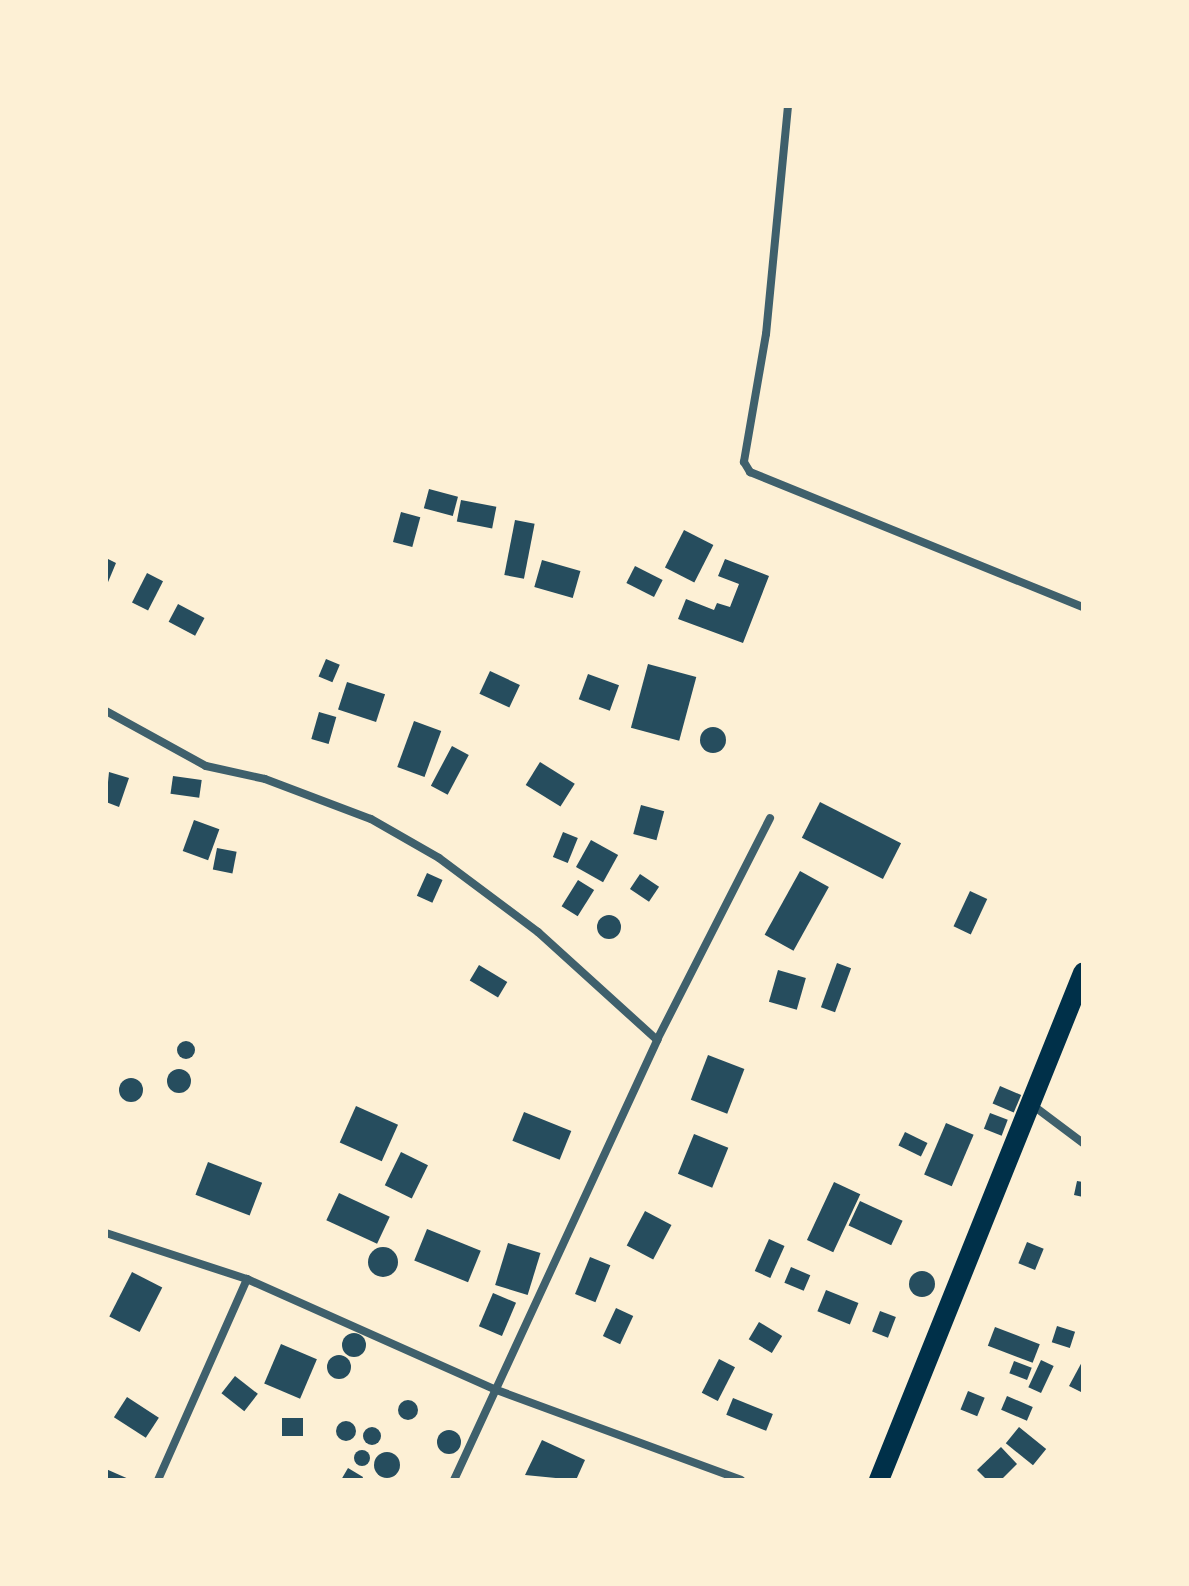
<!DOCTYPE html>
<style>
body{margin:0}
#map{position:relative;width:1189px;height:1586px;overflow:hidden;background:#fdf0d5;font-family:"PT Sans Narrow",sans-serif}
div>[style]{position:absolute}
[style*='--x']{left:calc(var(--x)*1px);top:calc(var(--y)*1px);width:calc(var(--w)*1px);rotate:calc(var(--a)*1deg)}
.building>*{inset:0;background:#264d5e;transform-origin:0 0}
.round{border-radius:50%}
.minor>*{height:8px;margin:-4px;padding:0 4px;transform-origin:4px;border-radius:4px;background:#3f606c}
.primary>*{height:20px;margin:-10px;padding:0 10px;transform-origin:10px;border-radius:10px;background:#003049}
span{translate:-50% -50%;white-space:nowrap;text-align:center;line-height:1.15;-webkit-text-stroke:8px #fdf0d5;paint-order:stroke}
.frame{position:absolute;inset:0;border:108px solid #fdf0d5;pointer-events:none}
</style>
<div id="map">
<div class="building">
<div style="left:429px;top:489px;width:30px;height:20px;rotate:15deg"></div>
<div style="left:461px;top:500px;width:36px;height:22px;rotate:11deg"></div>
<div style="left:401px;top:512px;width:20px;height:31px;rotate:15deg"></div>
<div style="left:515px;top:520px;width:20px;height:56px;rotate:11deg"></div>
<div style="left:684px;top:530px;width:33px;height:42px;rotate:27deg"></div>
<div style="clip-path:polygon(106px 558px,116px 563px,106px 587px)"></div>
<div style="clip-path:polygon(725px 559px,769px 576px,743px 643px,678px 619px,686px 599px,714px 610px,717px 603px,730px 607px,739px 584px,718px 576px)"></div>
<div style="left:542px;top:560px;width:40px;height:28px;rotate:16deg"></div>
<div style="left:635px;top:566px;width:31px;height:19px;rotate:27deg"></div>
<div style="left:147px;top:573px;width:18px;height:33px;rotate:27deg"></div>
<div style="left:178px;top:604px;width:30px;height:20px;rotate:28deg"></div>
<div style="left:326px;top:659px;width:15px;height:19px;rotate:23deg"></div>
<div style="left:648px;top:664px;width:50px;height:66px;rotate:15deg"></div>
<div style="left:490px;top:671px;width:33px;height:25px;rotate:25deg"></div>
<div style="left:588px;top:674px;width:33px;height:27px;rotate:20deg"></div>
<div style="left:347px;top:682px;width:40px;height:29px;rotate:18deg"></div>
<div style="left:319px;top:712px;width:18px;height:28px;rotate:16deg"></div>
<div style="left:414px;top:721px;width:29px;height:49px;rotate:20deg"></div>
<div class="round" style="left:700px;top:727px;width:26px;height:26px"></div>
<div style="left:452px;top:746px;width:19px;height:45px;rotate:28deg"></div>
<div style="left:540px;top:762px;width:41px;height:27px;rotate:32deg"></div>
<div style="clip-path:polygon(109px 772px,129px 778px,119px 807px,106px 802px)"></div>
<div style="left:173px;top:776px;width:29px;height:18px;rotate:8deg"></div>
<div style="left:820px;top:802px;width:91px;height:40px;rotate:27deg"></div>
<div style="left:641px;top:805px;width:24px;height:30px;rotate:15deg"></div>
<div style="left:194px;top:820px;width:27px;height:33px;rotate:20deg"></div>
<div style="left:563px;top:832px;width:16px;height:27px;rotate:22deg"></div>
<div style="left:591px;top:840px;width:31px;height:31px;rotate:29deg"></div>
<div style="left:217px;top:848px;width:20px;height:22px;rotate:11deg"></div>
<div style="left:800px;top:871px;width:33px;height:73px;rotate:29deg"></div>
<div style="left:427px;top:873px;width:17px;height:25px;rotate:24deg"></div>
<div style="left:640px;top:874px;width:23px;height:18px;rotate:34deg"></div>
<div style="left:578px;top:880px;width:19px;height:31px;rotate:32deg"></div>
<div style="left:970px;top:891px;width:19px;height:39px;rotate:25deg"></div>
<div class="round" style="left:597px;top:915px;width:24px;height:24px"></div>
<div style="left:837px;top:963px;width:15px;height:47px;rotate:20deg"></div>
<div style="left:479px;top:965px;width:33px;height:18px;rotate:31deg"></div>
<div style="left:778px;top:970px;width:29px;height:33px;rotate:16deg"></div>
<div class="round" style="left:177px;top:1041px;width:18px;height:18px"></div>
<div style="left:708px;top:1055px;width:39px;height:48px;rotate:21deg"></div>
<div class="round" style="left:167px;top:1069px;width:24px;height:24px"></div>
<div class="round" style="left:119px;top:1078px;width:24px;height:24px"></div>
<div style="left:1000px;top:1086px;width:23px;height:19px;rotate:23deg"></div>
<div style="left:356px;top:1106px;width:46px;height:40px;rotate:24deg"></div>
<div style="left:524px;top:1112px;width:51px;height:31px;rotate:22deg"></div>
<div style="left:990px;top:1113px;width:19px;height:17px;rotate:21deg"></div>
<div style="left:946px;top:1123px;width:30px;height:56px;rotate:23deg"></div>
<div style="left:905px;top:1132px;width:25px;height:15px;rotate:26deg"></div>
<div style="left:694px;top:1134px;width:37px;height:43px;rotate:22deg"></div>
<div style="left:401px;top:1152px;width:30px;height:37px;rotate:26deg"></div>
<div style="left:208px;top:1162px;width:58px;height:35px;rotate:21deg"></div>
<div style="clip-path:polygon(1077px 1181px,1083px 1182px,1083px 1197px,1074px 1195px)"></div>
<div style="left:834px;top:1182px;width:29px;height:64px;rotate:25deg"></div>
<div style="left:339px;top:1193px;width:56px;height:30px;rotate:25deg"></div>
<div style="left:860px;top:1201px;width:47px;height:27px;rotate:25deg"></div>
<div style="left:645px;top:1211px;width:30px;height:39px;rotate:28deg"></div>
<div style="left:427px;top:1229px;width:58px;height:34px;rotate:22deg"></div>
<div style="left:769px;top:1239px;width:17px;height:35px;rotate:24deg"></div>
<div style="left:1027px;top:1242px;width:18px;height:23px;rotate:22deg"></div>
<div style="left:508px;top:1243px;width:34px;height:44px;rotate:17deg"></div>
<div class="round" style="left:368px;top:1247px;width:30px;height:30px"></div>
<div style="left:590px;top:1257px;width:22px;height:40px;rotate:22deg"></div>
<div style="left:791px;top:1267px;width:21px;height:17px;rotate:23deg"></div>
<div class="round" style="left:909px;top:1271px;width:26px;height:26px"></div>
<div style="left:132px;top:1272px;width:34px;height:50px;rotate:27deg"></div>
<div style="left:826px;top:1290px;width:35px;height:23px;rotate:22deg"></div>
<div style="left:493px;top:1293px;width:25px;height:36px;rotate:23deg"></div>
<div style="left:616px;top:1308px;width:19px;height:31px;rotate:25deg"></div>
<div style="left:880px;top:1311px;width:17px;height:22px;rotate:21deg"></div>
<div style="left:759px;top:1322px;width:27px;height:20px;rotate:31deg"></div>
<div style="left:1057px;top:1326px;width:19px;height:17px;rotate:18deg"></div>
<div style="left:995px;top:1327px;width:48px;height:20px;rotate:21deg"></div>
<div class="round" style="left:342px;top:1333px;width:24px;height:24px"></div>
<div style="left:281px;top:1344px;width:39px;height:43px;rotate:23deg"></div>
<div class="round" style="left:327px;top:1355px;width:24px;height:24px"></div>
<div style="left:719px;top:1359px;width:18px;height:38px;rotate:27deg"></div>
<div style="left:1041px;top:1360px;width:14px;height:30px;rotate:25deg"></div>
<div style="clip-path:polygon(1083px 1360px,1083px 1393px,1069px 1386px)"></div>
<div style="left:1014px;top:1361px;width:19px;height:13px;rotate:21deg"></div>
<div style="left:235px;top:1376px;width:29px;height:22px;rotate:38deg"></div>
<div style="left:968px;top:1391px;width:18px;height:20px;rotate:22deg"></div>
<div style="left:1007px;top:1396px;width:28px;height:15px;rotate:23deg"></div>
<div style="left:127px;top:1397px;width:38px;height:24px;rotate:33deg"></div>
<div style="left:733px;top:1398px;width:43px;height:18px;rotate:22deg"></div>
<div class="round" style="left:398px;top:1400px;width:20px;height:20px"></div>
<div style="left:282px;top:1418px;width:21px;height:18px"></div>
<div class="round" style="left:336px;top:1421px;width:20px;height:20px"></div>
<div style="left:1019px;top:1427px;width:35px;height:21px;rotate:39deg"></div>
<div class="round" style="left:363px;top:1427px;width:18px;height:18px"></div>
<div class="round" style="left:437px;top:1430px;width:24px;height:24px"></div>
<div style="clip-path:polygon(542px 1440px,585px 1460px,576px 1480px,525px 1475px)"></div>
<div style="clip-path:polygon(1001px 1447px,1017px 1464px,1001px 1480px,987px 1480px,977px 1470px)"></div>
<div class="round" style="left:354px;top:1450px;width:16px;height:16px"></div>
<div class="round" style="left:374px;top:1452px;width:26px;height:26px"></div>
<div style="clip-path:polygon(348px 1468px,363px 1477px,362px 1480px,341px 1480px)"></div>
<div style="clip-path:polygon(106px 1469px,131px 1480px,106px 1480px)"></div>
</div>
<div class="minor">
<div style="--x:788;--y:106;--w:229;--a:95.5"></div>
<div style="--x:766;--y:334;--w:130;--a:99.8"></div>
<div style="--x:744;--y:462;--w:12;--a:59"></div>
<div style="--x:750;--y:472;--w:359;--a:22.1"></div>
<div style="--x:106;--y:711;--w:114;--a:28.8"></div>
<div style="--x:206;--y:766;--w:60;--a:12.4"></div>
<div style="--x:265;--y:779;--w:113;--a:20.7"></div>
<div style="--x:371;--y:819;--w:78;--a:29.8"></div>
<div style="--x:439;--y:858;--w:124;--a:36.8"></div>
<div style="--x:538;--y:932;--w:161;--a:42.2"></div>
<div style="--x:1031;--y:1104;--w:65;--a:36.9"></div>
<div style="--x:106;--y:1233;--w:148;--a:18.1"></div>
<div style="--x:247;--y:1279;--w:270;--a:24"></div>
<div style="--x:494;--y:1389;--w:263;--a:20.2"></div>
<div style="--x:158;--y:1480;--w:220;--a:-66.1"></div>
<div style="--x:454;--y:1480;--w:485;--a:-65.2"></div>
<div style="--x:657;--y:1040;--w:249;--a:-63"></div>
</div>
<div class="primary">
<div style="--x:879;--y:1480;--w:547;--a:-68.08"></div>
</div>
<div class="frame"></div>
</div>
